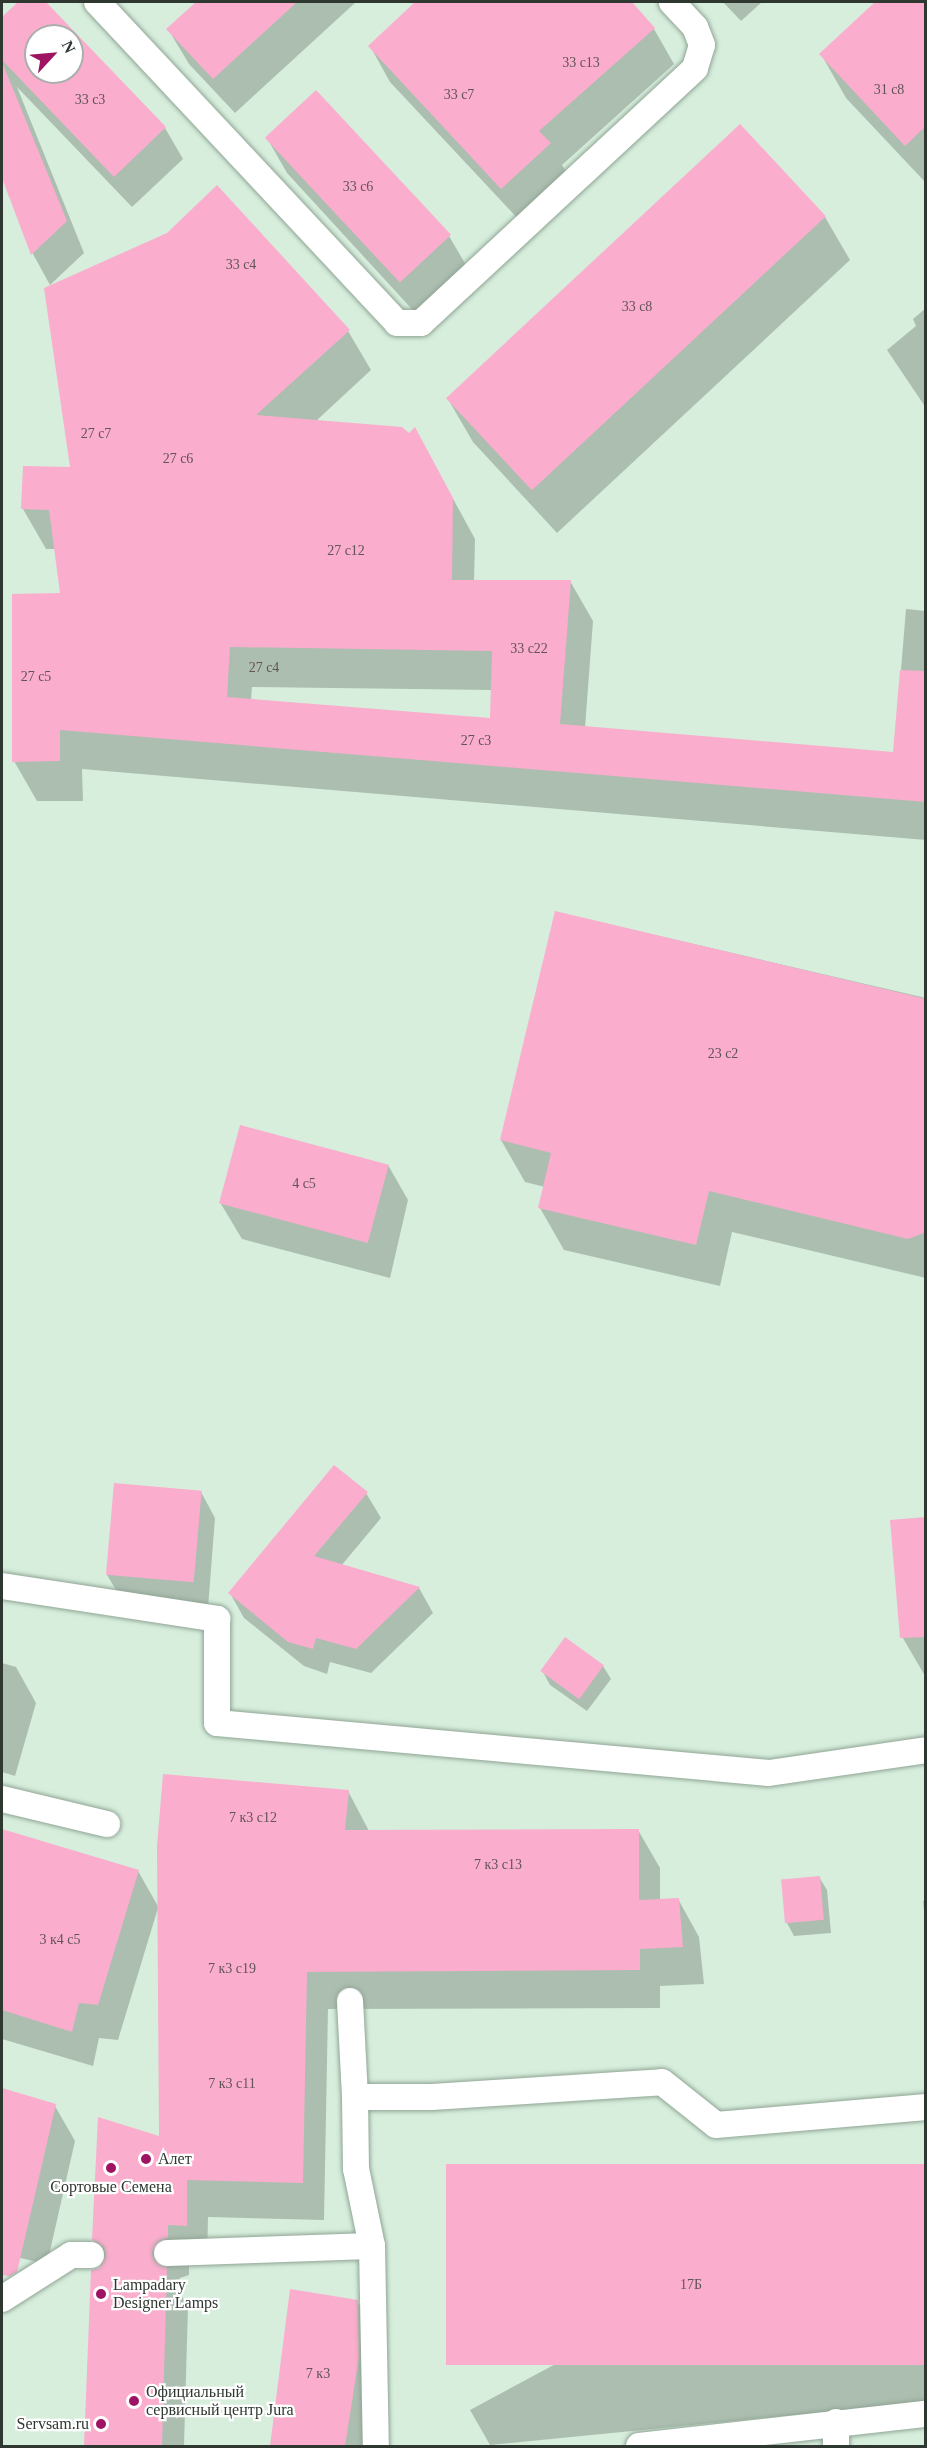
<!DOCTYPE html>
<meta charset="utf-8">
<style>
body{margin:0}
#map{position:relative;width:927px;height:2448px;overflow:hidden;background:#d7eedd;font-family:Georgia,serif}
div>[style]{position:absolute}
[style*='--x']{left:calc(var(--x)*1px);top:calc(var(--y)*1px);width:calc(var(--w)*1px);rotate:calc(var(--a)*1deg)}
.shadow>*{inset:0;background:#0003}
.building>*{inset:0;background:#faadcd;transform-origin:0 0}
.roads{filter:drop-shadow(0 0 2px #90a595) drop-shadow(0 0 2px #90a595)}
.service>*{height:26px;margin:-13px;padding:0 13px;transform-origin:13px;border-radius:13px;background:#fff}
.dots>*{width:16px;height:16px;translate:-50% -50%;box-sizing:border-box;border:3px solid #fff;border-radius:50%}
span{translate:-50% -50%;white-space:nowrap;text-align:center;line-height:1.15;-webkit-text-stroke:4.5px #fff;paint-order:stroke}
.number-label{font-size:14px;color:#615457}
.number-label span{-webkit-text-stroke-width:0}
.poi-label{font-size:16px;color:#2e3730}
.left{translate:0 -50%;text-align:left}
.right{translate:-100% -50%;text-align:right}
.frame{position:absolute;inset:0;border:3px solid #2e3730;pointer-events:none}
.north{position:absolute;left:24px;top:24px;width:60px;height:60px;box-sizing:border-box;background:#fff;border:2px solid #abafac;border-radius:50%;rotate:64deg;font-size:16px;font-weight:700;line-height:24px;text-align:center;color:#2e3730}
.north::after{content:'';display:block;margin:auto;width:21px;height:27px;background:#9e1462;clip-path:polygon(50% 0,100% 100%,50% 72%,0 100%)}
</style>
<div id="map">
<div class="shadow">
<div style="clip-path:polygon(evenodd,20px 2px,44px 2px,165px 128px,183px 159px,132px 207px,17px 87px,84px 253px,50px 285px,33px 254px,2px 173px,2px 19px,20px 2px,36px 36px,72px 36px,72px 72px,36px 72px,36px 36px)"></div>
<div style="clip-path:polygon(198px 2px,356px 2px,235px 113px,189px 64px,168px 29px)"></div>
<div style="clip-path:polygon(480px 2px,630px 2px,654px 29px,674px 64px,562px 165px,570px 179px,522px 223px,390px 82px,370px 46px,445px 33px)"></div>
<div style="clip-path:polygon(723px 2px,762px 2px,741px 21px)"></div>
<div style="clip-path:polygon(877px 2px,926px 2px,926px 183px,846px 98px,821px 54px)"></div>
<div style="clip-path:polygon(267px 138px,449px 236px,470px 272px,420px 318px,287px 173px)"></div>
<div style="clip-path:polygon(825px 217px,850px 260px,557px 533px,473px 442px,448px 399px)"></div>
<div style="clip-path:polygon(926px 308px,926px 408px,887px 350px,916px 326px,913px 319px)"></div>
<div style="clip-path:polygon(evenodd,348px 331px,371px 370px,316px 421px,409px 435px,415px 429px,475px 539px,474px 582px,570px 581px,593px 621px,585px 728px,894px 754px,906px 609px,926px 611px,926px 840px,82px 769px,83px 801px,37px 801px,14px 761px,62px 595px,55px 549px,46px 549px,23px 509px,72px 468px,348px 331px,252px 687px,492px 690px,491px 720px,251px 700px,252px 687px)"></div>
<div style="clip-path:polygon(556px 912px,926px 998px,926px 1278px,732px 1232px,720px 1286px,564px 1250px,540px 1208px,545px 1187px,525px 1182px,501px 1140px)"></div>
<div style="clip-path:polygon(388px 1165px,408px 1200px,390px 1278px,242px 1239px,221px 1204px)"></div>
<div style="clip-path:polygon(115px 1485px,201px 1492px,215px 1518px,208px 1608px,122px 1600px,107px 1575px)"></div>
<div style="clip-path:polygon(366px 1493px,381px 1518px,341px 1566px,419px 1588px,433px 1613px,371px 1673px,330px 1662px,327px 1674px,304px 1666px,244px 1618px,230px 1593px)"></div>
<div style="clip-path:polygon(926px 1519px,926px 1676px,925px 1676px,900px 1633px)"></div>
<div style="clip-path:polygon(2px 1663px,16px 1667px,36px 1703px,15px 1776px,2px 1772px)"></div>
<div style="clip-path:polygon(603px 1666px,611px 1679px,587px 1711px,550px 1685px,543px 1672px)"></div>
<div style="clip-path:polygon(348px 1791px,369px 1831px,638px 1830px,660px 1868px,660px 1901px,678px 1899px,699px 1937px,704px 1984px,660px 1986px,660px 2008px,328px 2009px,324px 2220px,208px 2217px,207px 2263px,189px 2262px,189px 2275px,180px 2278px,176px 2286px,188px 2307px,184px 2446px,86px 2446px,92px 2271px,100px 2269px,105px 2260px,94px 2240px,161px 2138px,158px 1908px,118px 2040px,99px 2038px,93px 2066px,2px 2039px,2px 1830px,138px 1871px,159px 1908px)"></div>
<div style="clip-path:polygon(819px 1877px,827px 1890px,831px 1933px,794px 1936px,787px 1923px)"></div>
<div style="clip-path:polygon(923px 1901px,926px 1901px,926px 1933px)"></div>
<div style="clip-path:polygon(2px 2089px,55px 2106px,75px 2141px,47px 2264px,2px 2254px)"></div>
<div style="clip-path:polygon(926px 2165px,926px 2402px,490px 2445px,470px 2410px)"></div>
<div style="clip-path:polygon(291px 2291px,357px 2301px,379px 2338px,371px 2446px,272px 2446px)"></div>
</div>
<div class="building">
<div style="clip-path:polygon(evenodd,18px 2px,46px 2px,166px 127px,114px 177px,2px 60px,2px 17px,18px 2px,36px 36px,72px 36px,72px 72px,36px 72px,36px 36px)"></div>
<div style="clip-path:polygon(196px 2px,297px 2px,213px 79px,166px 29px)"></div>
<div style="clip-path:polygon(415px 2px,632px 2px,655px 28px,539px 131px,551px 143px,501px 189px,368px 46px)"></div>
<div style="clip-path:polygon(875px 2px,926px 2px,926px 126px,905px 146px,819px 54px)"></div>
<div style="clip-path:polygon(2px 62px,67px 221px,31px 255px,2px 178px)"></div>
<div style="left:316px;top:90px;width:198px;height:70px;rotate:47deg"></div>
<div style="left:740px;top:124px;width:126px;height:402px;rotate:47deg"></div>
<div style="clip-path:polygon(evenodd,217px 185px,350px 330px,256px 415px,402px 427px,409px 433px,415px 427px,453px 498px,452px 580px,571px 580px,560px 724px,893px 752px,900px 670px,926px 671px,926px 802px,60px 730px,60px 761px,12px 762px,12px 594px,60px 593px,49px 510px,21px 509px,23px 466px,70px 467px,44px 288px,167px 233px,217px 185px,230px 647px,492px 651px,490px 718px,227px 697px,230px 647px)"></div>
<div style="clip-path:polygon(555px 911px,926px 999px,926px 1232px,908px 1239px,709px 1191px,696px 1245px,538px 1208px,551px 1153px,500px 1140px)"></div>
<div style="left:240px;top:1125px;width:154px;height:81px;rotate:15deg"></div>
<div style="clip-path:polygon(334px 1465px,368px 1492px,314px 1556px,420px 1587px,356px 1649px,316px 1638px,313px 1649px,288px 1642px,228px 1593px)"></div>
<div style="left:114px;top:1483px;width:88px;height:92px;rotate:5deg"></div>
<div style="clip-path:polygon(926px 1517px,926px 1637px,900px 1638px,890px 1520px)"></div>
<div style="left:565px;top:1637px;width:48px;height:42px;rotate:36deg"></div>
<div style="clip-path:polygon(163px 1774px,349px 1790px,345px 1830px,639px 1829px,639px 1900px,679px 1898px,683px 1947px,640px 1949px,640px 1970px,307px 1972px,303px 2183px,187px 2180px,187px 2226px,168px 2225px,168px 2238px,159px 2241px,152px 2253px,155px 2261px,167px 2268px,162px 2446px,84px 2446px,91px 2270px,99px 2268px,106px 2256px,104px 2247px,92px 2240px,98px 2117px,159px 2136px,157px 1846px)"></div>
<div style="clip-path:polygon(2px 1829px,139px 1870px,98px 2005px,79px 2003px,72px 2032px,2px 2010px)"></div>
<div style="left:820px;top:1876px;width:44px;height:39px;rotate:85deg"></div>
<div style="clip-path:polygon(2px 2088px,56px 2104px,17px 2272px,10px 2276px,2px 2275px)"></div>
<div style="left:926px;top:2164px;width:201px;height:480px;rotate:90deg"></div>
<div style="clip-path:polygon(290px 2289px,358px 2300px,359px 2357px,345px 2446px,270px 2446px)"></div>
</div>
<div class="roads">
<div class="service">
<div style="--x:97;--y:2;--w:439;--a:46.9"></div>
<div style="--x:397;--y:323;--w:24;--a:0"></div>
<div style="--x:421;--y:323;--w:374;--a:-42.9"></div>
<div style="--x:695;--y:68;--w:24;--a:-73"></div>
<div style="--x:702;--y:45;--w:19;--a:-111"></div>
<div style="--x:695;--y:27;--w:34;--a:-133"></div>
<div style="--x:2;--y:1586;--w:218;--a:8.7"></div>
<div style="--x:217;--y:1619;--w:104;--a:90"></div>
<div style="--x:217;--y:1723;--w:554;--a:5.18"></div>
<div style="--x:769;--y:1773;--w:159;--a:-8.3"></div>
<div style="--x:2;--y:1799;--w:108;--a:13.4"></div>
<div style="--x:350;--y:2001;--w:96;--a:87"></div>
<div style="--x:372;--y:2246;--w:200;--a:88.9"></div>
<div style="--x:167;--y:2253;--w:205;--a:-2"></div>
<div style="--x:372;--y:2246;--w:79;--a:-101.7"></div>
<div style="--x:356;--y:2169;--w:72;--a:-90.8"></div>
<div style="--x:355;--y:2097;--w:77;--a:0"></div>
<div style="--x:432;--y:2097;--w:230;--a:-3.7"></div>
<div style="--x:662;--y:2082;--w:69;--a:38.5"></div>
<div style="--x:716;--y:2125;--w:211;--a:-4.9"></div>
<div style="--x:2;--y:2299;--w:82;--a:-32.5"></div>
<div style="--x:71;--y:2255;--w:20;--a:0"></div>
<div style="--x:836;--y:2422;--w:24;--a:90"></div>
<div style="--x:639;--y:2446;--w:289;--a:-6.4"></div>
</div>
</div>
<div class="dots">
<div style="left:146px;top:2159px;background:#9e1462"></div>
<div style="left:111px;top:2168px;background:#9e1462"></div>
<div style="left:101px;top:2294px;background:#9e1462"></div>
<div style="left:134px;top:2401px;background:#9e1462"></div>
<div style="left:101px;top:2424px;background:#9e1462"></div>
</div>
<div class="number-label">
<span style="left:581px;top:63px">33 с13</span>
<span style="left:889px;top:90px">31 с8</span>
<span style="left:459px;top:95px">33 с7</span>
<span style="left:90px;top:100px">33 с3</span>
<span style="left:358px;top:187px">33 с6</span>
<span style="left:241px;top:265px">33 с4</span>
<span style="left:637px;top:307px">33 с8</span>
<span style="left:96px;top:434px">27 с7</span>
<span style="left:178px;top:459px">27 с6</span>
<span style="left:346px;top:551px">27 с12</span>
<span style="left:529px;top:649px">33 с22</span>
<span style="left:264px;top:668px">27 с4</span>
<span style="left:36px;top:677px">27 с5</span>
<span style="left:476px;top:741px">27 с3</span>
<span style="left:723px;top:1054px">23 с2</span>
<span style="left:304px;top:1184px">4 с5</span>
<span style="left:253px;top:1818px">7 к3 с12</span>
<span style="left:498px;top:1865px">7 к3 с13</span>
<span style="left:60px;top:1940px">3 к4 с5</span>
<span style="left:232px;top:1969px">7 к3 с19</span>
<span style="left:232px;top:2084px">7 к3 с11</span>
<span style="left:691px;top:2285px">17Б</span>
<span style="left:318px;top:2374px">7 к3</span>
</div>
<div class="poi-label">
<span class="left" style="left:158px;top:2159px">Алет</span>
<span style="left:111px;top:2187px">Сортовые Семена</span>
<span class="left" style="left:113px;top:2294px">Lampadary<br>Designer Lamps</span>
<span class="left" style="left:146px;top:2401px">Официальный<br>сервисный центр Jura</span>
<span class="right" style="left:89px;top:2424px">Servsam.ru</span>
</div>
<div class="frame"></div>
<div class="north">N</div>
</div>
